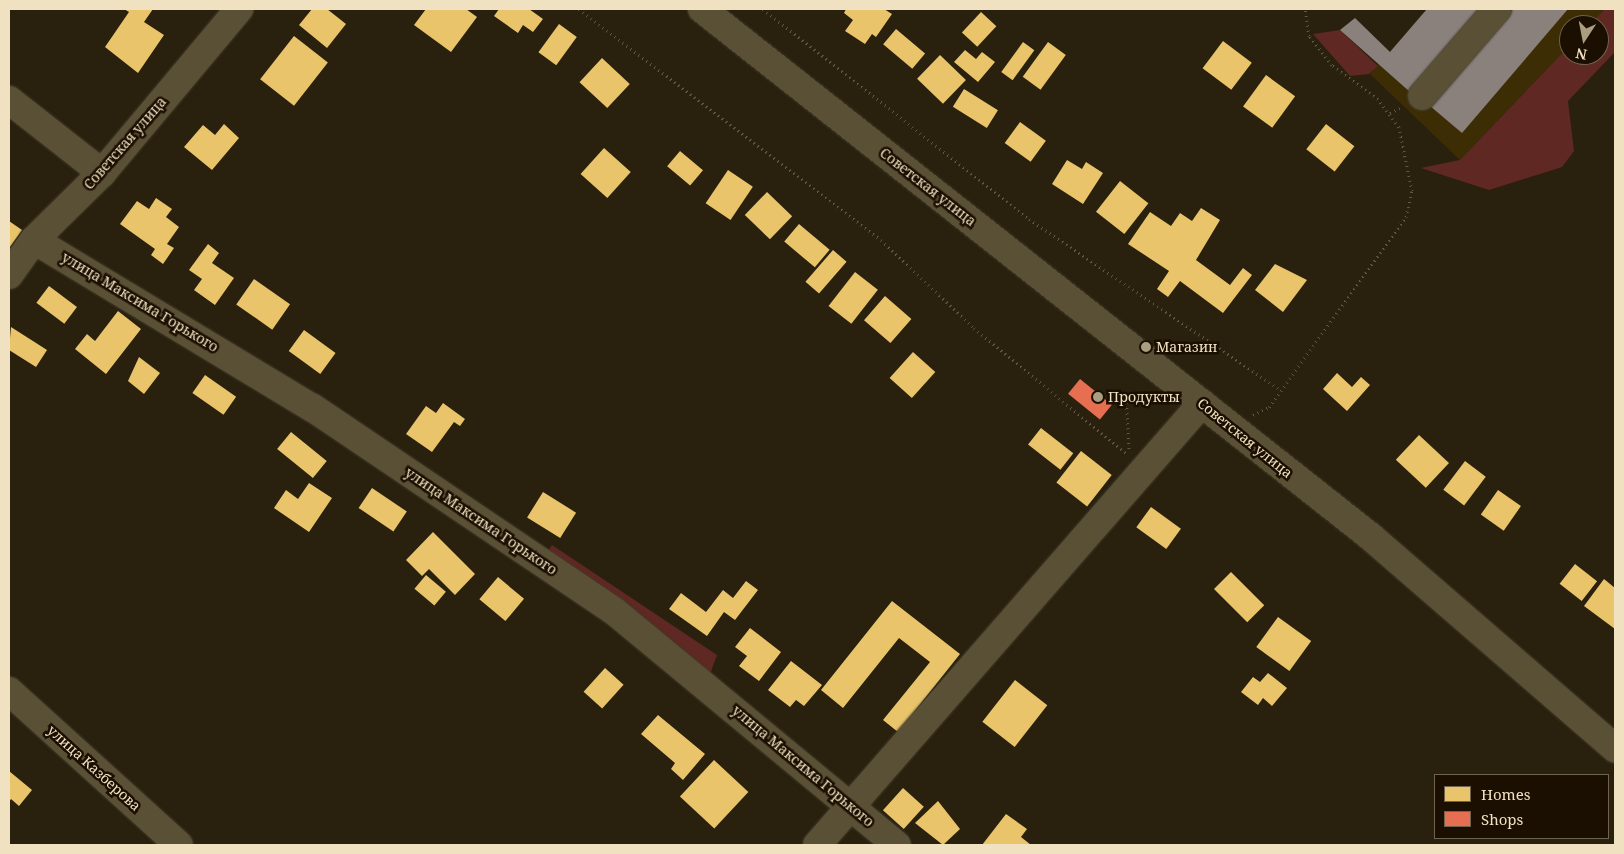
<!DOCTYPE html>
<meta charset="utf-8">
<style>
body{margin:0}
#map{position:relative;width:1624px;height:854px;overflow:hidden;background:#29210d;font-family:"Noto Serif",serif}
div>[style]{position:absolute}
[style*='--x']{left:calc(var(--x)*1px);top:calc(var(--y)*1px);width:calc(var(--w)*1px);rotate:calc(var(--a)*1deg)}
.built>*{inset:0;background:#3c2d05}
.green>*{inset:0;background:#5f2823}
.homes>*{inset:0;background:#e9c46a;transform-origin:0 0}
.shops>*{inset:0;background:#e76f51;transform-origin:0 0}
.industry>*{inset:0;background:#8a817c}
.path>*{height:3px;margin-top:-1.5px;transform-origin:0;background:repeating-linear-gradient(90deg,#605743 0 1px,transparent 0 5px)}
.roads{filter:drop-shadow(0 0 1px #413b2b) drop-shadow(0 0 1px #413b2b)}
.minor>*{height:28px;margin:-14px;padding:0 14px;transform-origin:14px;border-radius:14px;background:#5a5036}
.dots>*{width:14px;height:14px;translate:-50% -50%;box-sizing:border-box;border:2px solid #1a0f00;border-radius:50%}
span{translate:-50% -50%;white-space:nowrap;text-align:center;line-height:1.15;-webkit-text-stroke:5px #1a0f00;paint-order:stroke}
.street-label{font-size:14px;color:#f0e1c0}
.poi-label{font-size:14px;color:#f0e1c0}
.left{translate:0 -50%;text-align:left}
.frame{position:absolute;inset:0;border:10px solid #f0e1c0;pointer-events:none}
.legend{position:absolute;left:1434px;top:774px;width:175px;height:65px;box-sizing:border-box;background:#1a0f00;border:1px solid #70634d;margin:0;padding:6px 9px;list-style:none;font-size:15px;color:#f0e1c0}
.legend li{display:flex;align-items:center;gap:10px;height:25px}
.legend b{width:25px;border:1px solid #70634d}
.north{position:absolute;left:1559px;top:15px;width:50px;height:50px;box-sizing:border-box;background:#1a0f00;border:1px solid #70634d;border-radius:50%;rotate:191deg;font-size:14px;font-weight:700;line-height:20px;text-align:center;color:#f0e1c0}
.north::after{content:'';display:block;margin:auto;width:18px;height:22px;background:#aa9e81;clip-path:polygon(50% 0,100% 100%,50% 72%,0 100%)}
</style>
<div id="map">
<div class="built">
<div style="clip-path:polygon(1427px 9px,1605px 9px,1589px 25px,1569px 25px,1569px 46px,1460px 160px,1370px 74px)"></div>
</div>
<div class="green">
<div style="clip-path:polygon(1605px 9px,1615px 9px,1615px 52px,1568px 101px,1574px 151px,1562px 167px,1489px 190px,1421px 168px,1460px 160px,1569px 46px,1569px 55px,1599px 55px,1599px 25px,1589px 25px)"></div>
<div style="clip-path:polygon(1340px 30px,1378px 66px,1369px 74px,1350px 76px,1313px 34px)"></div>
<div style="clip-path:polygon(552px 545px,717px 655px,710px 674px,543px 558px)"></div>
</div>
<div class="homes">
<div style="clip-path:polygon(124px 9px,153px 9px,144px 22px,164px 35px,138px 73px,105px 47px,129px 12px)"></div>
<div style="clip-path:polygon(312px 9px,327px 9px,346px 24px,327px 48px,299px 25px)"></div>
<div style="clip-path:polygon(426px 9px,466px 9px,477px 17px,451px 52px,414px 25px)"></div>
<div style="clip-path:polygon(499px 9px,529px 9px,543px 19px,533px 32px,523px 25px,518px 33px,494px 16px)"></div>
<div style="clip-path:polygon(846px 9px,884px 9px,892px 14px,876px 37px,872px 34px,865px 44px,845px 31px,853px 20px,844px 13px)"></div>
<div style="left:981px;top:12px;width:21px;height:28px;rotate:43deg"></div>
<div style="left:559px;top:24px;width:22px;height:35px;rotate:36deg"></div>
<div style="left:896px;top:29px;width:38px;height:20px;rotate:40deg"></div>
<div style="left:294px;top:36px;width:43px;height:55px;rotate:38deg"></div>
<div style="left:1223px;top:41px;width:36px;height:34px;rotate:37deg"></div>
<div style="left:1023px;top:42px;width:14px;height:37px;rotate:36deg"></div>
<div style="left:1048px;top:42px;width:22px;height:43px;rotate:36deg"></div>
<div style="clip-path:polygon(965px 50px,976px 59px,982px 52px,995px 62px,978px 82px,954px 62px)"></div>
<div style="left:940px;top:55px;width:36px;height:33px;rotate:44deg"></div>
<div style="left:602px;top:58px;width:38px;height:33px;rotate:43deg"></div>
<div style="left:1266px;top:75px;width:36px;height:39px;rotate:36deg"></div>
<div style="left:964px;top:89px;width:40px;height:21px;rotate:32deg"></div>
<div style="left:1020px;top:122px;width:32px;height:26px;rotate:36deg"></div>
<div style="clip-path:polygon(224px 124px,239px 138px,212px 170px,184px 147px,203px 125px,215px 135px)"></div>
<div style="left:1326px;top:124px;width:36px;height:32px;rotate:38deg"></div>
<div style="left:604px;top:148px;width:36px;height:35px;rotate:42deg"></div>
<div style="left:680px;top:151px;width:30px;height:20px;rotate:40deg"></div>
<div style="clip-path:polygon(1067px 160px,1082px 169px,1086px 162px,1103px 173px,1083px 204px,1052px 184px)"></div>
<div style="left:728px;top:170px;width:30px;height:40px;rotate:34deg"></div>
<div style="left:1120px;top:181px;width:36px;height:39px;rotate:38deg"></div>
<div style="left:767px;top:192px;width:35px;height:32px;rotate:44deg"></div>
<div style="clip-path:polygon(156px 198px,172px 209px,166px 217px,179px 227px,167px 244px,174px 248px,163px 264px,151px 255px,155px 249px,120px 224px,137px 201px,149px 209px)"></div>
<div style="clip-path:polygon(1201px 208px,1220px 220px,1196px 260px,1230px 285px,1243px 268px,1252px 275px,1223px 313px,1180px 281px,1168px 297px,1157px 289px,1169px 271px,1128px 244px,1150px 212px,1171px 226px,1180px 213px,1192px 221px)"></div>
<div style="clip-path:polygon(9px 221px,22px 230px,10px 247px,9px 246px)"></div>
<div style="left:799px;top:224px;width:40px;height:23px;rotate:40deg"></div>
<div style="clip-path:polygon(208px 244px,219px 253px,212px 263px,234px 278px,215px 305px,194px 290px,202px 279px,189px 270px)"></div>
<div style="left:833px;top:250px;width:18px;height:42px;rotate:41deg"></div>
<div style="clip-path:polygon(1275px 264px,1307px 280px,1283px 312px,1255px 290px)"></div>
<div style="left:855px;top:272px;width:29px;height:43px;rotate:38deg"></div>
<div style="left:254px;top:279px;width:44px;height:31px;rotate:35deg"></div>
<div style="left:49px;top:286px;width:35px;height:21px;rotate:37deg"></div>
<div style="left:885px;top:296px;width:35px;height:32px;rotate:41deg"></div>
<div style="clip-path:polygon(118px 311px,141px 329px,106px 374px,75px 349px,87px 334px,95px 341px)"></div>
<div style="clip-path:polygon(11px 327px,47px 350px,36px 367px,9px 350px)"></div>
<div style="left:304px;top:330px;width:39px;height:26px;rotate:36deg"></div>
<div style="left:913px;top:352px;width:30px;height:35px;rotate:42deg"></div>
<div style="clip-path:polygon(139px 357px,160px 373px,144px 394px,128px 381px)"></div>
<div style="clip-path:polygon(1337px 373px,1352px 387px,1361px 377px,1370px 385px,1347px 411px,1323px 389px)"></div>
<div style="left:205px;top:375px;width:38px;height:22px;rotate:35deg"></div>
<div style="clip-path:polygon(443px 403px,465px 419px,460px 426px,454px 422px,432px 452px,406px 434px,426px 406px,436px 413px)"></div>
<div style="left:1041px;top:428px;width:41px;height:21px;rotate:38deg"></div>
<div style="left:291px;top:432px;width:46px;height:22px;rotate:39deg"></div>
<div style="left:1419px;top:435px;width:41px;height:34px;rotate:43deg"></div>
<div style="left:1081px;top:451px;width:39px;height:40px;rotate:38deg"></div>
<div style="left:1465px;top:461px;width:26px;height:36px;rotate:37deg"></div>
<div style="clip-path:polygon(309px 483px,332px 498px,309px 532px,274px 508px,286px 490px,298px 499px)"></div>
<div style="left:372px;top:488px;width:42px;height:24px;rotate:34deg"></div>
<div style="left:1498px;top:490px;width:28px;height:30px;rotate:35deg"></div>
<div style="left:543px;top:492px;width:39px;height:30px;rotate:32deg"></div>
<div style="left:1151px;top:507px;width:37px;height:25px;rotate:36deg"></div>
<div style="clip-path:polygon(433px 532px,475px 574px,455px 595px,429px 569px,422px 576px,406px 560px)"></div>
<div style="left:1575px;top:564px;width:28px;height:25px;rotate:38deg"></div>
<div style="left:1231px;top:572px;width:47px;height:24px;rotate:45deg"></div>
<div style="left:426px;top:575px;width:26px;height:18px;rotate:40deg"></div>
<div style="left:498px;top:577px;width:34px;height:29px;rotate:40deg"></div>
<div style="clip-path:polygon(1604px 579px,1615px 588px,1615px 629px,1584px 606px)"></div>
<div style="clip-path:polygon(746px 581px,758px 590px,735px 620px,724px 612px,707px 636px,669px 609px,681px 593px,706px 612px,723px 590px,733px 598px)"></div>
<div style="clip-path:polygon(892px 601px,960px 654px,898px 732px,883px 720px,930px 662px,899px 638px,843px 708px,821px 690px)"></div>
<div style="left:1278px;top:617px;width:41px;height:37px;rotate:36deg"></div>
<div style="clip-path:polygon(750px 628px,781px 652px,759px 681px,739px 666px,747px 656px,735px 647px)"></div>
<div style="clip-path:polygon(791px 661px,822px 685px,804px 706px,796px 700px,790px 707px,768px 690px)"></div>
<div style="left:605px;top:668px;width:25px;height:32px;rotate:42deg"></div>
<div style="clip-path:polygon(1268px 673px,1287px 688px,1272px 706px,1263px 698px,1258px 705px,1241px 692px,1253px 677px,1260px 682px)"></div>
<div style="left:1015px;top:680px;width:41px;height:53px;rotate:38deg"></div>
<div style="clip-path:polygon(658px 715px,705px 754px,683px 780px,671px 769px,675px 763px,641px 734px)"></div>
<div style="left:714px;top:760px;width:47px;height:50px;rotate:43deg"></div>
<div style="clip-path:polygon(9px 771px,32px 790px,19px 806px,11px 799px,9px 802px)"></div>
<div style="left:903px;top:788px;width:28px;height:30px;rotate:42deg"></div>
<div style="clip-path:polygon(938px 801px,960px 829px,943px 845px,915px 823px)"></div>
<div style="clip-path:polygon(1006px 814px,1027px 829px,1021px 837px,1031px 845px,982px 845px)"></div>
</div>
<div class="shops">
<div style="left:1080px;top:379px;width:41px;height:19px;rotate:39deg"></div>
</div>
<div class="industry">
<div style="clip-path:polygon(1427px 9px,1480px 9px,1410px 92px,1340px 30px,1355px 18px,1390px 52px)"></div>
<div style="clip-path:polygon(1513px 9px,1568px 9px,1462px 133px,1430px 106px)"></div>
</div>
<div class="path">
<div style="--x:579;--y:9;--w:380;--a:37.4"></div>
<div style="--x:881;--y:240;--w:128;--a:43.4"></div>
<div style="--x:974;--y:328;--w:198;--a:39.5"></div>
<div style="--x:763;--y:9;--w:339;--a:38.3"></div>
<div style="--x:1029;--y:219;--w:305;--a:34.2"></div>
<div style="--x:1390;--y:113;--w:13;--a:-27"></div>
<div style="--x:1126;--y:393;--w:57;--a:87"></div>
<div style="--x:1253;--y:415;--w:18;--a:-27"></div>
<div style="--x:1269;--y:407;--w:234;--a:-54.2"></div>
<div style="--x:1406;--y:217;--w:27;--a:-77"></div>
<div style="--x:1412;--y:191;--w:65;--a:-101.5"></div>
<div style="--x:1399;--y:127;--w:35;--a:-127"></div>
<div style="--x:1378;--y:99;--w:57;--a:-143.5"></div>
<div style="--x:1332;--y:65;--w:37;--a:-128"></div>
<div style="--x:1309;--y:36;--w:27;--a:-98"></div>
</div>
<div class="roads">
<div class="minor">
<div style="--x:702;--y:9;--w:852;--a:38.28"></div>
<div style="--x:1371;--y:537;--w:323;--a:40.9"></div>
<div style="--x:1422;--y:96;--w:115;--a:-49.2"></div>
<div style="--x:9;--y:100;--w:118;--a:38.1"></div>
<div style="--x:34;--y:240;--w:326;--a:31.1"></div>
<div style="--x:313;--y:408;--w:363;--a:34"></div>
<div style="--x:614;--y:611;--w:367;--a:39.6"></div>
<div style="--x:9;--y:275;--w:43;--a:-54.5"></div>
<div style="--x:34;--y:240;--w:95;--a:-44.6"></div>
<div style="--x:102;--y:173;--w:214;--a:-50.1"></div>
<div style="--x:9;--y:691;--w:229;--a:42.2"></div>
<div style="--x:817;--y:845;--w:586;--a:-48.94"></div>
</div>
</div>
<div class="dots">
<div style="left:1146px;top:347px;background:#aa9e81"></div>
<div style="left:1098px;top:397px;background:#aa9e81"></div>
</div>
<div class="street-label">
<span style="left:125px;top:143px;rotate:-49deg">Советская улица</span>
<span style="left:928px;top:187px;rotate:38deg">Советская улица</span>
<span style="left:140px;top:302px;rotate:31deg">улица Максима Горького</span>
<span style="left:1245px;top:438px;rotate:39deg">Советская улица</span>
<span style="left:481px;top:521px;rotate:34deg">улица Максима Горького</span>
<span style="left:803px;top:766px;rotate:40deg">улица Максима Горького</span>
<span style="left:94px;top:768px;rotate:42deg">улица Казберова</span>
</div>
<div class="poi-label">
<span class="left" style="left:1156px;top:347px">Магазин</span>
<span class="left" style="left:1108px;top:397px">Продукты</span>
</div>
<div class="frame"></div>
<ul class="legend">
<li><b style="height:14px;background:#e9c46a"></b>Homes</li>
<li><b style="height:14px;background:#e76f51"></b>Shops</li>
</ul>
<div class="north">N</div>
</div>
